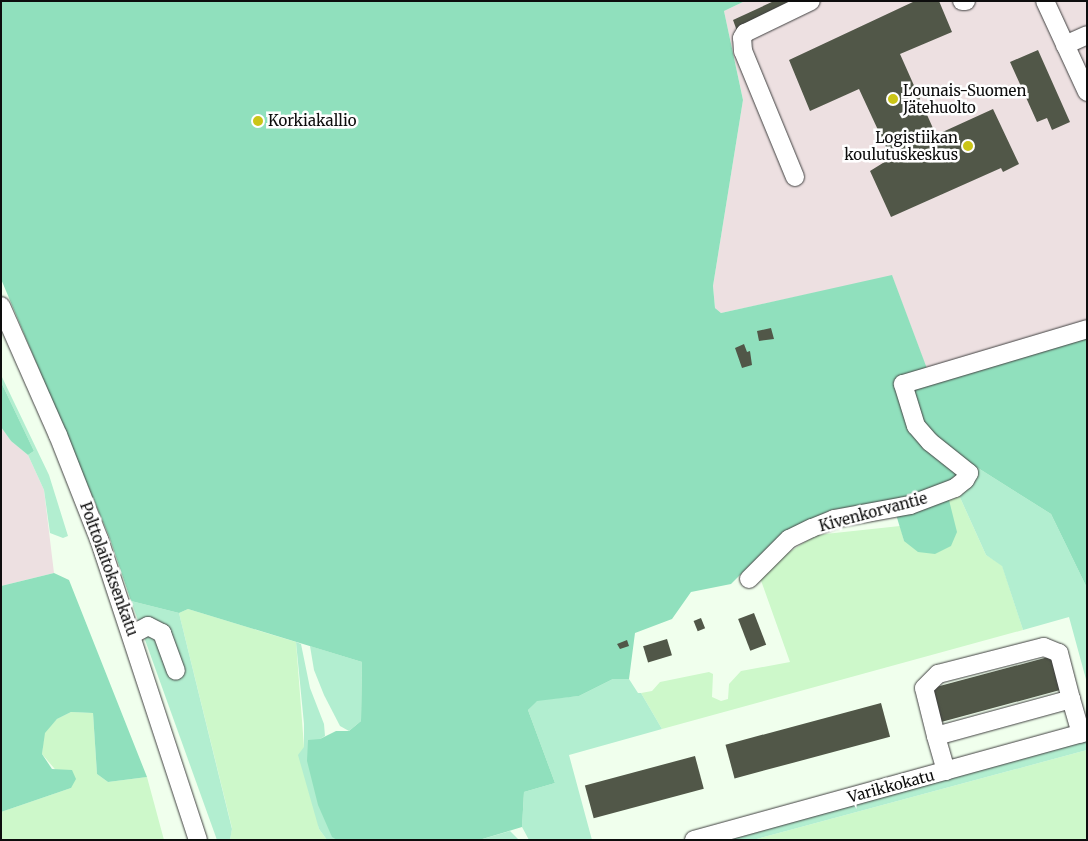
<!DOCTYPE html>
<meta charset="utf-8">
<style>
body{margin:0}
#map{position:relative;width:1088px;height:841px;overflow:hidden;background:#f0ffed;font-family:Merriweather,serif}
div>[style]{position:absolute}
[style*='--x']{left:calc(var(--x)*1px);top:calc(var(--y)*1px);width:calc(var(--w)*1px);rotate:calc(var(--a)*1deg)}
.industrial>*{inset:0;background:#ede0e1}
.farmland>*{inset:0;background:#cdf8ca}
.green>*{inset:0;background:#b2eed0}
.forest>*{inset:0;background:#90e0bd}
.building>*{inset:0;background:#515748;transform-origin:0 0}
.roads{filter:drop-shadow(0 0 1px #404040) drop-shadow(0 0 1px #404040)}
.minor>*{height:18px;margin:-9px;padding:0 9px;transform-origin:9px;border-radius:9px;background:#fff}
.dots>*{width:14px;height:14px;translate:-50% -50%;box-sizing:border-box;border:2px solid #fff;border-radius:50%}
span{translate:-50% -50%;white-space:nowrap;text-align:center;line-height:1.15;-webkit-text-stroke:5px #fff;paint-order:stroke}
.poi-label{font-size:15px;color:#0d0d0d}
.left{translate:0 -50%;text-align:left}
.right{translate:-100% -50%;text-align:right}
.street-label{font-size:15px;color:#0d0d0d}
.frame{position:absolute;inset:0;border:2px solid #0d0d0d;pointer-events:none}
</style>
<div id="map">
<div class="industrial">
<div style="clip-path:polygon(745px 1px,1087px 1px,1087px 327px,929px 375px,892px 276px,721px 313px,715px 308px,713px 286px,743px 100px,724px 11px)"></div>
<div style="clip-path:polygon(1px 427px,11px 441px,28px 455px,44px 490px,54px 573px,1px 586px)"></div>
</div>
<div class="farmland">
<div style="clip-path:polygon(958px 493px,986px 555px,1002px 565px,1023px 630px,662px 729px,641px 693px,652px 691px,660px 682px,709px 672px,713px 674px,712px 697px,721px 701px,728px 699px,729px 684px,741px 671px,790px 662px,758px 572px,816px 535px,900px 526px,904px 541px,948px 496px)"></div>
<div style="clip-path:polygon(188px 609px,296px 642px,304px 747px,319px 829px,327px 840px,230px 840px,232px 828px,179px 613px)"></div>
<div style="clip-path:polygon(71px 712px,93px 713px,97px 774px,108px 782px,147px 777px,164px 840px,1px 840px,1px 812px,71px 788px,42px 754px,44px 733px,57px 719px)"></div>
<div style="clip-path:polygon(1087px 750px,1087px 840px,753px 840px)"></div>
</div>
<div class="green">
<div style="clip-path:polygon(1px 375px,49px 475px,68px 536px,63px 538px,50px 533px,44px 490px,28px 455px,34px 451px,1px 382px)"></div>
<div style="clip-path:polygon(967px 461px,1051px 514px,1087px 588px,1087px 683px,1069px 617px,1023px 630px,1002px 566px,986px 555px,958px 493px)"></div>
<div style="clip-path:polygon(131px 601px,179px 613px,232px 829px,230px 840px,217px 840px)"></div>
<div style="clip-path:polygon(296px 642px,301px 644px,310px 688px,324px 724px,325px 736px,320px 739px,332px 836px,337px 840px,327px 840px,319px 829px,298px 755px,304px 747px,304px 724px)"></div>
<div style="clip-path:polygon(310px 646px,362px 662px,361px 721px,349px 731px,340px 726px,324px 695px,314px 670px)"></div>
<div style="clip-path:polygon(613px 679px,629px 679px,638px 693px,641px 693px,662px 729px,569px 755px,592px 840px,529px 840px,522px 827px,524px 792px,555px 783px,528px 710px,537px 700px,579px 696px)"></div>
<div style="clip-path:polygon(1087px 739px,1087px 750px,753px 840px,723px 840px)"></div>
<div style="clip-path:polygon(510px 831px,519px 840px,479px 840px)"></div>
</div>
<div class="forest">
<div style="clip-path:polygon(1px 1px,745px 1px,724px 11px,743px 100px,713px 286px,715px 308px,721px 313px,892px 275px,929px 374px,1087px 327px,1087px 588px,1051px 514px,967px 461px,948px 496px,957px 532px,951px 546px,935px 554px,918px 552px,904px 541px,892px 501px,831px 510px,780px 535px,731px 584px,691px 592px,672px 619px,635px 633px,629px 679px,613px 679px,579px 696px,537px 701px,528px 710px,555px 783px,524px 792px,522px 827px,479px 840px,337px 840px,332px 837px,318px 805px,307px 761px,308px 740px,320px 739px,336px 731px,349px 731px,361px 721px,362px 662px,188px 609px,179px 613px,131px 601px,109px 536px,1px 279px)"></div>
<div style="clip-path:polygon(1px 382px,34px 451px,28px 455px,11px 441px,1px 427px)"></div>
<div style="clip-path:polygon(54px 573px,69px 580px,147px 777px,108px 782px,97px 774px,93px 713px,71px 712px,57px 719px,45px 733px,42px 754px,52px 769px,72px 770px,76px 779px,71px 788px,1px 812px,1px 586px)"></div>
</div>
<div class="building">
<div style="clip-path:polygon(774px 1px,801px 1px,737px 31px,733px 20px)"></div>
<div style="clip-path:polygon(915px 1px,939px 1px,952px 32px,900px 54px,936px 135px,993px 109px,1019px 164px,1003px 172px,1001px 168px,891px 217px,870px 171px,891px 158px,859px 89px,810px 111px,789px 60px)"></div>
<div style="clip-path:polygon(1038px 50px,1070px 122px,1052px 130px,1047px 118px,1037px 122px,1010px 62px)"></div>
<div style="clip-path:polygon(771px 328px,774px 339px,759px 341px,757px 331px)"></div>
<div style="clip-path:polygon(744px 344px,747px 352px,750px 351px,752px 365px,742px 368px,735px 348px)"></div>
<div style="left:754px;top:613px;width:34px;height:17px;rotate:69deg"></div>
<div style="left:701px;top:618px;width:11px;height:8px;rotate:68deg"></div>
<div style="left:667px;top:639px;width:17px;height:25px;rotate:73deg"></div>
<div style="clip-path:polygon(627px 640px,629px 646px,620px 649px,617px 644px)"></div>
<div style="left:1052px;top:656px;width:35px;height:126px;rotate:75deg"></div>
<div style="left:881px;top:703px;width:35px;height:161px;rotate:75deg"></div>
<div style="left:695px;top:756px;width:34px;height:114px;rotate:75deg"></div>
</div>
<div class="roads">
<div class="minor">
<div style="--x:962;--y:1;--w:4;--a:0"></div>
<div style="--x:1045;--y:1;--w:100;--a:65.2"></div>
<div style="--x:1065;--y:45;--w:24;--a:-24"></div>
<div style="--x:795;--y:177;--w:136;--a:-112.4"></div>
<div style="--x:743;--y:51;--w:13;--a:-94"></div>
<div style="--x:742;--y:38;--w:6;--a:-59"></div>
<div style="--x:745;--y:33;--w:73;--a:-25.9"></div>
<div style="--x:1;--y:306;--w:141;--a:66.2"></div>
<div style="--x:58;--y:435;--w:112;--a:68.5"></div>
<div style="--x:99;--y:539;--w:317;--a:71.8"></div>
<div style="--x:749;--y:579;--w:57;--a:-45"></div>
<div style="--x:789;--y:539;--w:25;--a:-26"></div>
<div style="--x:812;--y:528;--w:24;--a:-22"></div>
<div style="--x:834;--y:519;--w:77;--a:-10.4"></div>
<div style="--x:910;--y:505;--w:48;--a:-20.7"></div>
<div style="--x:955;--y:488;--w:13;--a:-39"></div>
<div style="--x:965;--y:480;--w:8;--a:-60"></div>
<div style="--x:969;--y:473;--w:50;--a:-141.5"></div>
<div style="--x:930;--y:442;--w:21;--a:-131"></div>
<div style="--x:916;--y:426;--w:44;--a:-107.2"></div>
<div style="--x:903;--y:384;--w:192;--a:-16.6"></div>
<div style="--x:133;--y:634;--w:17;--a:-28"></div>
<div style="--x:148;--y:626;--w:16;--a:27"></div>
<div style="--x:162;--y:633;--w:40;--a:69.8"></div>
<div style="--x:936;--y:736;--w:49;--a:-104"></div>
<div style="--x:924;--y:688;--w:20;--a:-45"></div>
<div style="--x:938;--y:674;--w:109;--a:-14.3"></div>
<div style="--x:1044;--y:647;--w:16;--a:22"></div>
<div style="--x:1059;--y:653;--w:48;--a:75.4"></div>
<div style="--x:946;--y:771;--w:36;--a:-106"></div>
<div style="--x:936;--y:736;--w:140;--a:-15.3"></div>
<div style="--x:1071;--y:699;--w:36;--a:74"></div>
<div style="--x:694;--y:840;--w:408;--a:-15.4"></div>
</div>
</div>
<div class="dots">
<div style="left:893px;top:99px;background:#cbc517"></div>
<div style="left:258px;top:121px;background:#cbc517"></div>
<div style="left:968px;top:146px;background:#cbc517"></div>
</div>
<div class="poi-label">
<span class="left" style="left:903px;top:99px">Lounais-Suomen<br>Jätehuolto</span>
<span class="left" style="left:268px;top:121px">Korkiakallio</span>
<span class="right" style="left:958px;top:146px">Logistiikan<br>koulutuskeskus</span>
</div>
<div class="street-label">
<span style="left:873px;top:512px;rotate:-15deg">Kivenkorvantie</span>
<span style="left:109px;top:569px;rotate:70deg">Polttolaitoksenkatu</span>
<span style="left:891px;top:786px;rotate:-15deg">Varikkokatu</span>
</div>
<div class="frame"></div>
</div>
